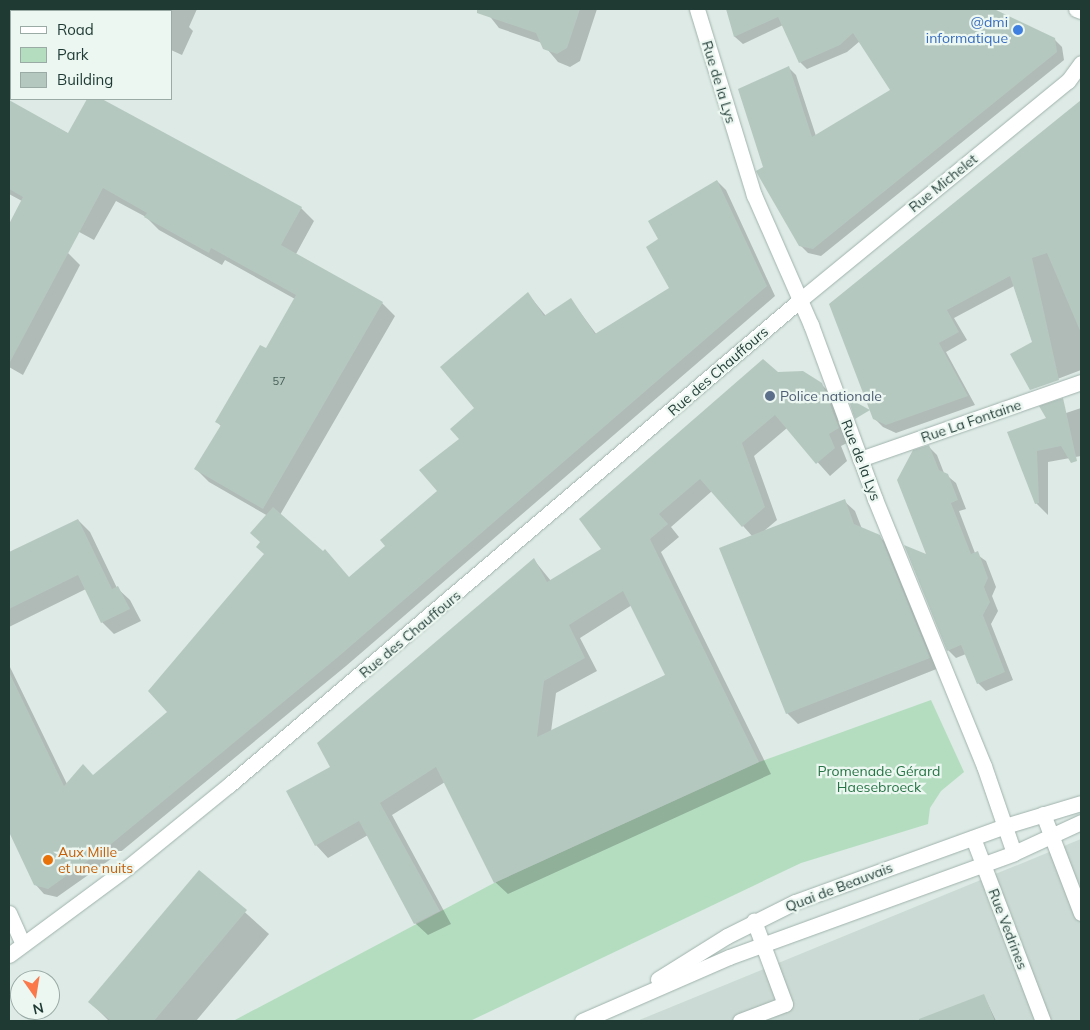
<!DOCTYPE html>
<meta charset="utf-8">
<style>
body{margin:0}
#map{position:relative;width:1090px;height:1030px;overflow:hidden;background:#ddeae5;font-family:Mulish,sans-serif}
div>[style]{position:absolute}
[style*='--x']{left:calc(var(--x)*1px);top:calc(var(--y)*1px);width:calc(var(--w)*1px);rotate:calc(var(--a)*1deg)}
.built>*{inset:0;background:#cbdad4}
.green>*{inset:0;background:#b4ddc0}
.shadow>*{inset:0;background:#0003}
.building>*{inset:0;background:#b5c8c0}
.roads{filter:drop-shadow(0 0 1px #a0b2ac) drop-shadow(0 0 1px #a0b2ac)}
.service>*{height:15px;margin:-7.5px;padding:0 7.5px;transform-origin:7.5px;border-radius:7.5px;background:#fff}
.minor>*{height:15px;margin:-7.5px;padding:0 7.5px;transform-origin:7.5px;border-radius:7.5px;background:#fff}
.secondary>*{height:15px;margin:-7.5px;padding:0 7.5px;transform-origin:7.5px;border-radius:7.5px;background:#fff}
.dots>*{width:14px;height:14px;translate:-50% -50%;box-sizing:border-box;border:2px solid #edf7f2;border-radius:50%}
span{translate:-50% -50%;white-space:nowrap;text-align:center;line-height:1.15;-webkit-text-stroke:4.5px #edf7f2;paint-order:stroke}
.number-label{font-size:11px;color:#445e56}
.number-label span{-webkit-text-stroke-width:0}
.shop-label{font-size:14px;color:#366cbe}
.right{translate:-100% -50%;text-align:right}
.street-label{font-size:14px;color:#1e3a33}
.service-label{font-size:14px;color:#4e5e75}
.left{translate:0 -50%;text-align:left}
.park-label{font-size:14px;color:#267445}
.food-label{font-size:14px;color:#c56008}
.frame{position:absolute;inset:0;border:10px solid #1e3a33;pointer-events:none}
.legend{position:absolute;left:10px;top:10px;width:162px;height:90px;box-sizing:border-box;background:#edf7f2;border:1px solid #9aaba6;margin:0;padding:6px 9px;list-style:none;font-size:15px;color:#1e3a33}
.legend li{display:flex;align-items:center;gap:10px;height:25px}
.legend b{width:25px;border:1px solid #9aaba6}
.north{position:absolute;left:10px;top:970px;width:50px;height:50px;box-sizing:border-box;background:#edf7f2;border:1px solid #9aaba6;border-radius:50%;rotate:167deg;font-size:14px;font-weight:700;line-height:20px;text-align:center;color:#1e3a33}
.north::after{content:'';display:block;margin:auto;width:18px;height:22px;background:#fb784a;clip-path:polygon(50% 0,100% 100%,50% 72%,0 100%)}
</style>
<div id="map">
<div class="built">
<div style="clip-path:polygon(1081px 839px,1081px 1021px,637px 1021px)"></div>
</div>
<div class="green">
<div style="clip-path:polygon(931px 700px,964px 772px,941px 791px,930px 808px,928px 824px,801px 863px,470px 1021px,233px 1021px,494px 883px,759px 762px)"></div>
</div>
<div class="shadow">
<div style="clip-path:polygon(154px 9px,197px 9px,189px 27px,193px 31px,182px 55px,171px 50px,171px 11px,154px 11px)"></div>
<div style="clip-path:polygon(484px 9px,597px 9px,580px 61px,570px 67px,558px 62px,542px 43px,499px 28px)"></div>
<div style="clip-path:polygon(727px 9px,990px 9px,1054px 39px,1062px 47px,1064px 60px,821px 256px,808px 253px,800px 245px,765px 167px,789px 68px,796px 75px,816px 136px,892px 91px,860px 41px,847px 52px,807px 69px,800px 62px,783px 25px,743px 44px,735px 37px)"></div>
<div style="clip-path:polygon(88px 99px,99px 99px,301px 208px,314px 221px,296px 254px,382px 303px,395px 316px,280px 515px,349px 578px,386px 546px,438px 491px,528px 294px,546px 316px,571px 300px,597px 335px,671px 289px,660px 240px,717px 181px,726px 190px,775px 296px,346px 666px,118px 854px,57px 897px,44px 894px,35px 884px,9px 830px,9px 665px,67px 784px,94px 776px,169px 712px,265px 554px,262px 543px,268px 516px,209px 482px,196px 469px,221px 426px,217px 422px,267px 350px,295px 299px,225px 260px,222px 265px,159px 230px,146px 217px,116px 201px,94px 240px,9px 194px,9px 101px,69px 134px)"></div>
<div style="clip-path:polygon(1081px 101px,1081px 370px,1034px 388px,1033px 343px,1014px 286px,954px 318px,967px 340px,946px 352px,975px 405px,896px 433px,883px 427px,874px 418px,830px 304px)"></div>
<div style="clip-path:polygon(9px 231px,67px 252px,80px 265px,23px 375px,9px 367px)"></div>
<div style="clip-path:polygon(evenodd,777px 374px,821px 384px,834px 397px,851px 441px,841px 446px,847px 461px,830px 476px,787px 428px,754px 456px,777px 520px,764px 531px,844px 501px,855px 511px,862px 529px,879px 536px,890px 547px,939px 668px,798px 724px,787px 713px,752px 536px,712px 491px,671px 527px,679px 537px,661px 552px,771px 774px,508px 894px,495px 882px,445px 782px,392px 815px,451px 924px,428px 935px,415px 923px,368px 835px,328px 858px,316px 845px,331px 768px,534px 560px,551px 581px,602px 549px,777px 374px,632px 605px,666px 675px,551px 732px,556px 693px,597px 671px,580px 638px,632px 605px)"></div>
<div style="clip-path:polygon(1081px 408px,1081px 456px,1048px 462px,1048px 515px,1036px 503px,1009px 432px)"></div>
<div style="clip-path:polygon(928px 446px,937px 455px,944px 473px,956px 483px,966px 509px,959px 511px,975px 553px,986px 561px,996px 587px,992px 596px,998px 611px,991px 624px,1013px 680px,986px 691px,978px 683px,966px 654px,956px 658px,948px 650px,928px 557px)"></div>
<div style="clip-path:polygon(78px 520px,90px 532px,117px 588px,130px 600px,141px 621px,114px 634px,102px 622px,86px 589px,9px 627px,9px 553px)"></div>
<div style="clip-path:polygon(200px 872px,269px 934px,196px 1021px,109px 1021px,90px 1002px)"></div>
<div style="clip-path:polygon(984px 996px,996px 1021px,964px 1021px,957px 1006px)"></div>
</div>
<div class="building">
<div style="clip-path:polygon(477px 9px,580px 9px,567px 48px,557px 54px,543px 49px,536px 33px,477px 13px)"></div>
<div style="clip-path:polygon(726px 9px,994px 9px,1055px 38px,1057px 52px,813px 249px,799px 246px,758px 175px,756px 171px,763px 167px,738px 89px,789px 66px,812px 137px,890px 90px,853px 33px,840px 45px,799px 63px,778px 17px,734px 37px)"></div>
<div style="clip-path:polygon(87px 99px,102px 99px,302px 207px,281px 245px,383px 302px,263px 509px,194px 469px,221px 425px,215px 422px,260px 345px,266px 348px,296px 295px,211px 248px,209px 253px,144px 217px,147px 213px,103px 188px,9px 364px,9px 224px,23px 197px,9px 189px,9px 100px,68px 133px)"></div>
<div style="clip-path:polygon(1081px 100px,1081px 333px,1047px 253px,1032px 258px,1059px 380px,1030px 390px,1010px 354px,1032px 342px,1010px 276px,947px 310px,959px 332px,939px 343px,968px 396px,886px 425px,873px 419px,829px 304px)"></div>
<div style="clip-path:polygon(717px 180px,767px 286px,338px 657px,110px 845px,48px 889px,34px 885px,9px 832px,9px 672px,64px 786px,83px 764px,93px 775px,167px 712px,148px 691px,264px 554px,256px 547px,260px 542px,250px 533px,273px 507px,323px 551px,325px 549px,349px 577px,385px 546px,380px 540px,437px 491px,419px 470px,459px 439px,450px 429px,474px 408px,440px 367px,528px 292px,544px 316px,571px 298px,595px 334px,669px 288px,646px 247px,658px 239px,648px 221px)"></div>
<div style="clip-path:polygon(evenodd,763px 359px,778px 372px,803px 371px,822px 383px,839px 428px,829px 434px,835px 448px,816px 464px,775px 415px,742px 443px,765px 507px,742px 527px,700px 479px,659px 514px,668px 524px,650px 539px,759px 762px,494px 883px,436px 767px,380px 803px,440px 911px,414px 924px,359px 821px,315px 846px,286px 791px,330px 767px,317px 743px,534px 558px,547px 582px,601px 549px,579px 519px,763px 359px,623px 591px,665px 675px,537px 737px,544px 681px,585px 658px,569px 625px,623px 591px)"></div>
<div style="clip-path:polygon(848px 398px,870px 410px,855px 419px)"></div>
<div style="clip-path:polygon(1063px 398px,1077px 461px,1071px 463px,1061px 446px,1037px 451px,1039px 503px,1035px 504px,1007px 432px,1046px 418px,1039px 406px)"></div>
<div style="clip-path:polygon(929px 445px,939px 470px,948px 474px,958px 500px,951px 503px,971px 554px,978px 551px,988px 578px,984px 587px,990px 602px,983px 615px,1005px 672px,977px 684px,961px 645px,947px 651px,904px 545px,926px 554px,897px 480px,913px 450px)"></div>
<div style="clip-path:polygon(845px 499px,854px 524px,880px 535px,930px 658px,786px 714px,719px 548px)"></div>
<div style="clip-path:polygon(78px 519px,112px 589px,118px 586px,130px 609px,101px 623px,78px 575px,9px 609px,9px 552px)"></div>
<div style="clip-path:polygon(199px 870px,247px 910px,154px 1021px,111px 1021px,88px 1002px)"></div>
<div style="clip-path:polygon(984px 994px,995px 1021px,919px 1021px,919px 1019px)"></div>
</div>
<div class="roads">
<div class="service">
<div style="--x:740;--y:1021;--w:48;--a:-20.7"></div>
<div style="--x:785;--y:1004;--w:89;--a:-110.5"></div>
</div>
<div class="minor">
<div style="--x:697;--y:9;--w:195;--a:73"></div>
<div style="--x:754;--y:195;--w:142;--a:66.3"></div>
<div style="--x:811;--y:325;--w:185;--a:69.8"></div>
<div style="--x:875;--y:499;--w:288;--a:67.8"></div>
<div style="--x:984;--y:766;--w:92;--a:71"></div>
<div style="--x:860;--y:459;--w:234;--a:-19.2"></div>
<div style="--x:1043;--y:814;--w:106;--a:69"></div>
<div style="--x:973;--y:838;--w:196;--a:69.1"></div>
<div style="--x:9;--y:913;--w:34;--a:66"></div>
<div style="--x:9;--y:955;--w:148;--a:-36.5"></div>
<div style="--x:128;--y:867;--w:130;--a:-39.1"></div>
<div style="--x:229;--y:785;--w:749;--a:-40.34"></div>
<div style="--x:800;--y:300;--w:346;--a:-39.3"></div>
<div style="--x:1068;--y:81;--w:22;--a:-54"></div>
<div style="--x:658;--y:979;--w:81;--a:-31.9"></div>
<div style="--x:727;--y:936;--w:76;--a:-26.6"></div>
<div style="--x:795;--y:902;--w:223;--a:-19.9"></div>
<div style="--x:1005;--y:826;--w:79;--a:-16.8"></div>
<div style="--x:582;--y:1021;--w:160;--a:-23.5"></div>
<div style="--x:729;--y:957;--w:303;--a:-20"></div>
<div style="--x:1014;--y:853;--w:74;--a:-24.8"></div>
</div>
<div class="secondary">
<div style="--x:1076;--y:9;--w:5;--a:22"></div>
</div>
</div>
<div class="dots">
<div style="left:1018px;top:30px;background:#3f7fe0"></div>
<div style="left:770px;top:396px;background:#5c6f8a"></div>
<div style="left:48px;top:860px;background:#e8710a"></div>
</div>
<div class="number-label">
<span style="left:279px;top:381px">57</span>
</div>
<div class="shop-label">
<span class="right" style="left:1008px;top:30px">@dmi<br>informatique</span>
</div>
<div class="street-label">
<span style="left:719px;top:82px;rotate:73deg">Rue de la Lys</span>
<span style="left:943px;top:183px;rotate:-39deg">Rue Michelet</span>
<span style="left:718px;top:371px;rotate:-41deg">Rue des Chauffours</span>
<span style="left:971px;top:421px;rotate:-19deg">Rue La Fontaine</span>
<span style="left:861px;top:460px;rotate:69deg">Rue de la Lys</span>
<span style="left:410px;top:634px;rotate:-40deg">Rue des Chauffours</span>
<span style="left:839px;top:887px;rotate:-21deg">Quai de Beauvais</span>
<span style="left:1008px;top:929px;rotate:69deg">Rue Vedrines</span>
</div>
<div class="service-label">
<span class="left" style="left:780px;top:396px">Police nationale</span>
</div>
<div class="park-label">
<span style="left:879px;top:779px">Promenade Gérard<br>Haesebroeck</span>
</div>
<div class="food-label">
<span class="left" style="left:58px;top:860px">Aux Mille<br>et une nuits</span>
</div>
<div class="frame"></div>
<ul class="legend">
<li><b style="height:6px;background:#fff"></b>Road</li>
<li><b style="height:14px;background:#b4ddc0"></b>Park</li>
<li><b style="height:14px;background:#b5c8c0"></b>Building</li>
</ul>
<div class="north">N</div>
</div>
